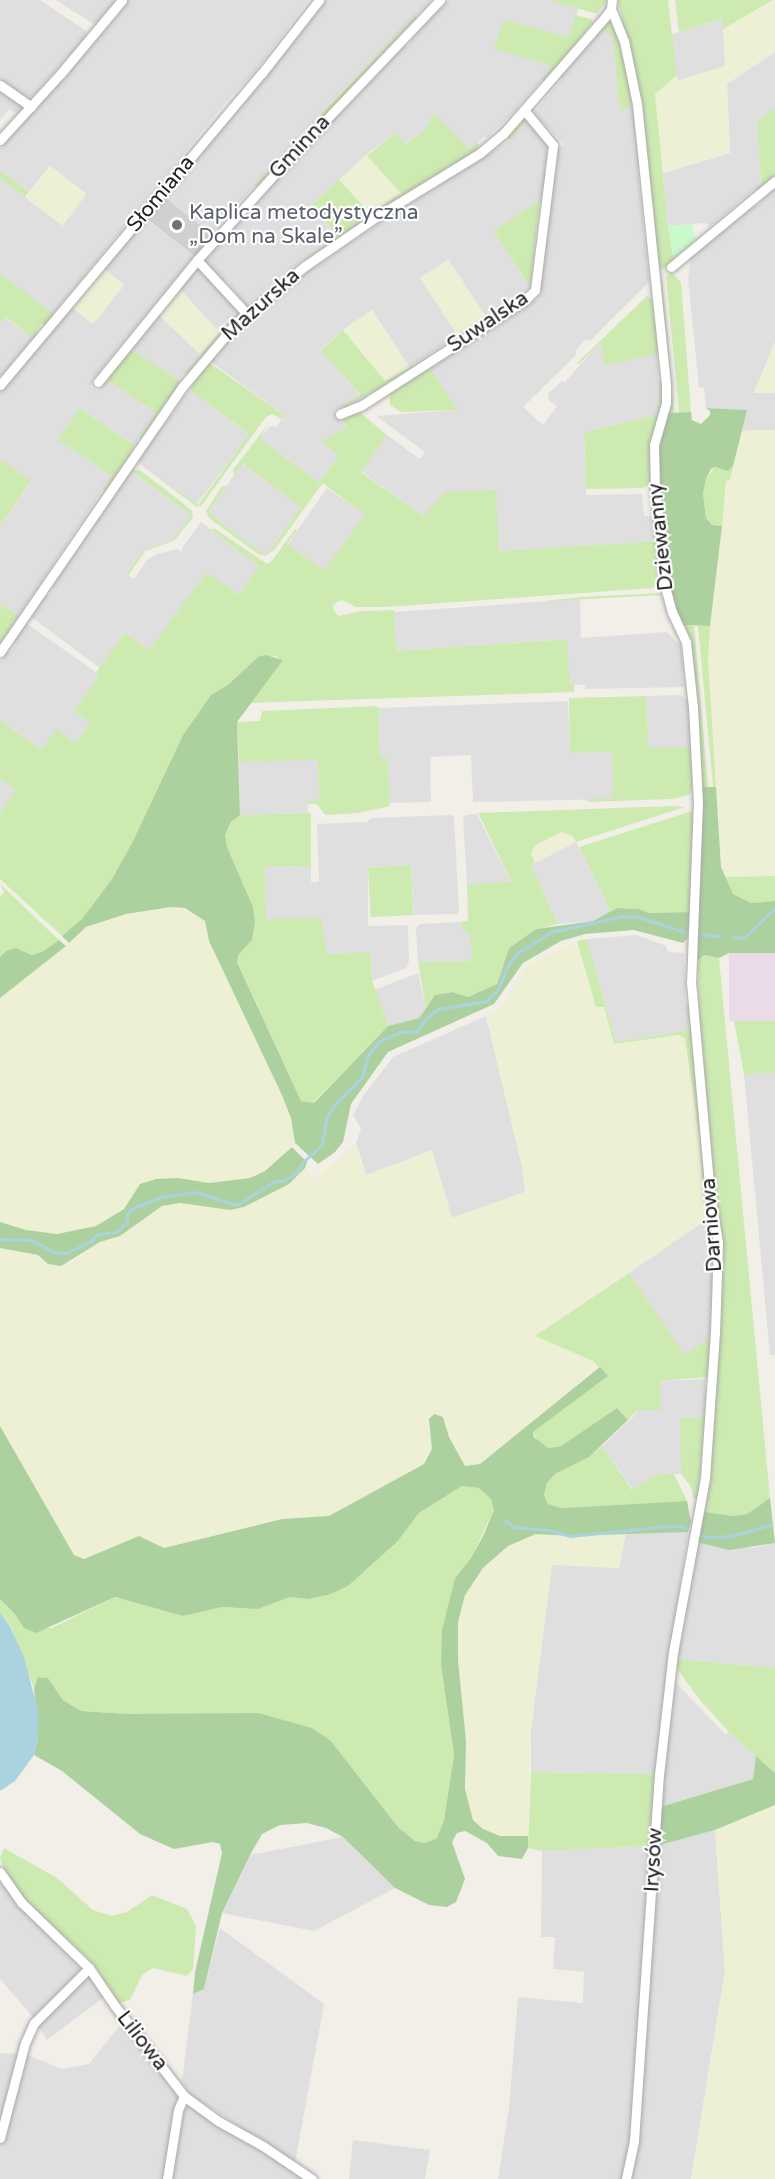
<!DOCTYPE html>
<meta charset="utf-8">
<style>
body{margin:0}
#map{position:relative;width:775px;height:2179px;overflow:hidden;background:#f2efe9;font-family:"Varela Round",sans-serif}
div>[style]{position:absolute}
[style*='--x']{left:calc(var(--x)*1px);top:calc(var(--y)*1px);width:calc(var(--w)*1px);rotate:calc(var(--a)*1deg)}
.residential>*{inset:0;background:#e0dfdf;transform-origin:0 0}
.industrial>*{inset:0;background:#ebdbe8;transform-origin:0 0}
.religious>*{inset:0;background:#d0d0d0;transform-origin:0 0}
.farmland>*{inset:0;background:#eef0d5;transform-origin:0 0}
.grass>*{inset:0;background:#cdebb0;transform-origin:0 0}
.forest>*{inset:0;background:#add19e}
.park>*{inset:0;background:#c8facc}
.water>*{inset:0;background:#aad3df}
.stream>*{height:3px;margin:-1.5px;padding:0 1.5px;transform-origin:1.5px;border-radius:1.5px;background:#aad3df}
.roads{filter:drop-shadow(0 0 2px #a9a9a9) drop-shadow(0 0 2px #a9a9a9)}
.street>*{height:9px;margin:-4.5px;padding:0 4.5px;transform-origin:4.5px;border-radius:4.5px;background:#fff}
.dots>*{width:16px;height:16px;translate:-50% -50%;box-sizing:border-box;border:3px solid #fff;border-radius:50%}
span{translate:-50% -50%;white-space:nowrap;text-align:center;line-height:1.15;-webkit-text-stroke:4.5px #fff;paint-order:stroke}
.street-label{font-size:21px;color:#222}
.worship-label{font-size:21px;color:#5b616d}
.left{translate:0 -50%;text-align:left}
</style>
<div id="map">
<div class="residential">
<div style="clip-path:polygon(0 0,40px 0,86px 31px,87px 36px,33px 96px,27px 97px,0 79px)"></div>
<div style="clip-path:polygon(56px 0,115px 0,97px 23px,92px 23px)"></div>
<div style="clip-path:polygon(126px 0,309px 0,255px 71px,226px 102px,52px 315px,0 273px,0 178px,61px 224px,86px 194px,50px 166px,29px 192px,0 170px,0 149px,60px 81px,66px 79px,68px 72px,120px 13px,127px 4px)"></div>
<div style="clip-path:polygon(323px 0,431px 0,332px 101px,211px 233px,164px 197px,282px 55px)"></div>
<div style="clip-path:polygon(449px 0,549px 0,579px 7px,569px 37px,554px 66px,512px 114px,487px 138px,484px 137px,469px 149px,423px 131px,405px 144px,395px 133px,366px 155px,311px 207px,337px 235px,275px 280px,246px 305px,227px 281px,225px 282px,204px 260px,307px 145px,394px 55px,403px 46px,408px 46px,414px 35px)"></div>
<div style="clip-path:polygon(723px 19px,726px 66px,677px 81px,672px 34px)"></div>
<div style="clip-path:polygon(598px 31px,612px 35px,620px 111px,631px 105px,649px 282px,591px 340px,585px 340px,576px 350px,576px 355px,523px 407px,543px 425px,557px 406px,549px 400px,548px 394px,562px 381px,565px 382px,601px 341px,604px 365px,657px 354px,658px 381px,661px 381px,657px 415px,584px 432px,586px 495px,642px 494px,644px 516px,654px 516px,657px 541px,499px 551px,423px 516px,361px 471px,387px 435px,420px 459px,425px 452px,376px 416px,457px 410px,430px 368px,539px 298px,558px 151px,564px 144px,534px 113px,564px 77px,560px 73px)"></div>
<div style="clip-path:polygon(775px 52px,775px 108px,757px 121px,761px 184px,710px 226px,705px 223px,668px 226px,663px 173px,730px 153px,727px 84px)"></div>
<div style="clip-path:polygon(0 90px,22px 104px,22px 109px,17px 114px,10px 109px,0 120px)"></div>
<div style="clip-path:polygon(526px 119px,549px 144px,542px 200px,493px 231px,529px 285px,522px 295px,487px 318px,448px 260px,420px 278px,458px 336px,409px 367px,372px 310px,343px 330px,321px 349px,360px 396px,333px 411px,347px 427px,322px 443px,339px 456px,319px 482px,260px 439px,269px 427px,277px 426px,284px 415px,210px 361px,237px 331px,297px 279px,383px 221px,509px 141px)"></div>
<div style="clip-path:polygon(775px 184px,775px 342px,754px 392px,775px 393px,775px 430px,741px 431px,747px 410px,706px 408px,704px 388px,699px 387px,688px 279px,691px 257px,748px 207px,751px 209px,761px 203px,767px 191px)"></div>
<div style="clip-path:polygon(145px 218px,194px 256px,110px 358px,93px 379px,91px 387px,98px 391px,107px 380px,156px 413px,134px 445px,79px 408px,59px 440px,112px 476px,19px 615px,0 604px,0 526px,31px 482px,0 459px,0 391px,72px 307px,94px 323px,124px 285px,104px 269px)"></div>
<div style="left:198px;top:267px;width:59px;height:28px;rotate:48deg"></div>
<div style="clip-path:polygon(159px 315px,200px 354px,177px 381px,131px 350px)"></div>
<div style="clip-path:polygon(5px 317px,33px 338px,0 377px,0 323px)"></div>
<div style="left:190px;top:390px;width:74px;height:89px;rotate:37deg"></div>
<div style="clip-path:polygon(242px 464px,302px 507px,266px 556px,211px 515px,210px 509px)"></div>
<div style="clip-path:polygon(131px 472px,191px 515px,172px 541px,143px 550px,127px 574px,134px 579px,147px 560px,157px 554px,177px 549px,183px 553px,182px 548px,201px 522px,260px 566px,239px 595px,149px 650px,125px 633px,100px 668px,31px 617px,44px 597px,49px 596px,54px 589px,52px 585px)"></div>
<div style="left:327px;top:488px;width:47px;height:69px;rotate:35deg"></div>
<div style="clip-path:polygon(580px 599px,581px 638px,667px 632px,681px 646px,684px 687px,585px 689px,585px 685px,570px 685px,566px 639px,397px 651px,394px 612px)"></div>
<div style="clip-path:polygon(26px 623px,100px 675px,74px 712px,90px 723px,76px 744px,42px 750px,0 720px,0 661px,5px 654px,11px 652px,16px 644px,14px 641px)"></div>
<div style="clip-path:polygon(681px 695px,689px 702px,693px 747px,649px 749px,646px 696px)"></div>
<div style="clip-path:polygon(568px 701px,570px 753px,612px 752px,614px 799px,473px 802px,471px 755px,430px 757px,431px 802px,390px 803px,388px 758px,380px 758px,379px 708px)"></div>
<div style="clip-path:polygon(318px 759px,319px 801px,307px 801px,308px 813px,240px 815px,239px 762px)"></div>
<div style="clip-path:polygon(0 779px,15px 789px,0 814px)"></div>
<div style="clip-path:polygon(477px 814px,512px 883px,467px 884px,463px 818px,466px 815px)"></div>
<div style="clip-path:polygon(452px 815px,454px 817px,459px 911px,457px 914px,414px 915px,411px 865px,368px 867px,368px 926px,408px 925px,409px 961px,406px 968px,372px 981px,371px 953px,327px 954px,320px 918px,266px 920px,265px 867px,311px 866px,311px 882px,319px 882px,317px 824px,367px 822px,371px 818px)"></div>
<div style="clip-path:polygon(576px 842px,611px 912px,593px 921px,558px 924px,531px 865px)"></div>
<div style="clip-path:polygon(460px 922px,462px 931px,470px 932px,473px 961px,418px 962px,416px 928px,420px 924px)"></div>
<div style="clip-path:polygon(637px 935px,666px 946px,668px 952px,684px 953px,685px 1003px,688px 1005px,690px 1030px,616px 1042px,587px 939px)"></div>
<div style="clip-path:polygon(418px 973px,426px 1007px,419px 1018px,388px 1026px,374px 990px)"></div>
<div style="clip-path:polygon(486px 1016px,522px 1166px,525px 1192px,452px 1218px,432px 1151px,366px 1175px,356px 1143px,361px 1129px,353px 1115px,364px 1095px,393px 1057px)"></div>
<div style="clip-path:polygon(775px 1073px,775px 1355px,770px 1355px,744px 1074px)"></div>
<div style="clip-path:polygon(707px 1219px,708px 1260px,713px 1264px,710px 1337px,685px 1356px,629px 1273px)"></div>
<div style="clip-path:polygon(705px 1379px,705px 1417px,681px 1418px,681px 1474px,658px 1474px,633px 1490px,602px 1446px,634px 1416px,659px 1381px)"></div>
<div style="clip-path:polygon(626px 1532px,688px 1532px,671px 1647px,673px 1685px,676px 1683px,726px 1735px,729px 1732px,756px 1756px,753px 1779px,657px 1808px,659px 1774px,531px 1772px,531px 1730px,552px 1564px,619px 1568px)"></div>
<div style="clip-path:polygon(696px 1542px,753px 1548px,775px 1543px,775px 1668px,678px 1659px)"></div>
<div style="clip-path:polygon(715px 1830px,725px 1971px,691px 2179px,498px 2179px,509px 2108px,518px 1997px,583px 2003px,584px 1972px,553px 1969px,555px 1937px,541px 1937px,542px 1851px,656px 1846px)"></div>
<div style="clip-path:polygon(343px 1837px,395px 1888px,314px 1931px,222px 1913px,250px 1855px)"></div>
<div style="clip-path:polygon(0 1882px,19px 1905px,89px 1975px,103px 1998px,47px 2040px,33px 2017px,0 1979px)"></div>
<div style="clip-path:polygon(220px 1928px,324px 2004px,295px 2163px,191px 2095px,182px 2081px,193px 1994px,204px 1989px)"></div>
<div style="clip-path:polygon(122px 2023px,179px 2098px,164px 2179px,0 2179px,0 2053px,25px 2054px,62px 2069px,89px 2064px)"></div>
<div style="clip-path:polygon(188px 2107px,252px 2143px,306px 2179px,170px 2179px,182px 2112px)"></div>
<div style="clip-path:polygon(353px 2140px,430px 2150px,425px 2179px,349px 2179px)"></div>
</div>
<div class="industrial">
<div style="left:729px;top:953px;width:46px;height:68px"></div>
</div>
<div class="religious">
<div style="left:163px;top:196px;width:63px;height:28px;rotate:38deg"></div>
</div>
<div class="farmland">
<div style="clip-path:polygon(775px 0,775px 52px,727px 84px,730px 153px,663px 173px,655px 94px,677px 75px,678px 81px,725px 66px,723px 29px)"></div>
<div style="left:366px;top:155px;width:52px;height:37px;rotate:47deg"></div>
<div style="left:50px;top:166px;width:46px;height:40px;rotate:37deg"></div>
<div style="left:449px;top:260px;width:69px;height:34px;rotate:57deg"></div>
<div style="left:104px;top:269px;width:26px;height:50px;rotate:39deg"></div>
<div style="clip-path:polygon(180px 289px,218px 332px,200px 354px,159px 315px)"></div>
<div style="clip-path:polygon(372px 310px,409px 367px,385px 381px,343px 330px)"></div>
<div style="clip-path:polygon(775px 342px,775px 393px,754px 393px,774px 345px)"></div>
<div style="clip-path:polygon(775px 430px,775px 876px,725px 877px,721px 867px,708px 658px,710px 626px,727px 480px,730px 480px,741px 431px)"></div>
<div style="clip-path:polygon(561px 832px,573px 836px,576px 842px,535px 862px,531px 854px,535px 845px)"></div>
<div style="clip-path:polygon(171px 907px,185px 908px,205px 921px,209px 941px,281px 1093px,291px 1118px,295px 1143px,265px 1171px,250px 1178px,209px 1183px,178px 1178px,156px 1179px,140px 1184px,124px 1209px,96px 1226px,57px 1234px,26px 1230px,0 1222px,0 998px,86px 927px,126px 914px)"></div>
<div style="clip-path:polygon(577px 941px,596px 1007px,604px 1007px,614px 1044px,679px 1035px,685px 1039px,699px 1134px,705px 1221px,535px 1336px,593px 1361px,600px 1367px,480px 1464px,466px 1466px,449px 1437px,443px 1417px,429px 1419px,432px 1449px,424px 1464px,329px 1516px,164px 1548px,139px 1536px,84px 1559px,74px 1555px,0 1426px,0 1248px,38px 1255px,48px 1264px,71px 1262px,100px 1242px,120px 1236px,162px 1206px,180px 1203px,230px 1210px,244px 1207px,289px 1184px,305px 1168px,315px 1179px,356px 1143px,366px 1175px,432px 1150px,452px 1218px,525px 1192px,522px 1166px,486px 1016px,502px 1005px,525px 968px,536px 960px)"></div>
<div style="clip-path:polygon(626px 1532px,619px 1568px,552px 1565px,531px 1730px,528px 1836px,500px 1836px,483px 1829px,473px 1820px,465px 1789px,465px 1741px,458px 1660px,458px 1622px,465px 1595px,483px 1568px,508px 1546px,536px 1534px,570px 1536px)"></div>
<div style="clip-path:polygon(775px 1805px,775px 2179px,691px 2179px,725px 1971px,715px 1830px)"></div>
</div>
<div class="grass">
<div style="clip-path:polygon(549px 0,607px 0,597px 14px)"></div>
<div style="clip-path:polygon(618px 0,668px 0,677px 75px,655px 94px,668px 226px,674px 261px,663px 269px,658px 268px,640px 100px)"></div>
<div style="clip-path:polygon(675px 0,773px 0,723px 29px,722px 19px,679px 32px)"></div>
<div style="clip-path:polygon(576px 15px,591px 19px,593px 22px,546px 80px,542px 80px,553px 66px,493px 49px,504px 20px,568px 37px)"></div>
<div style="clip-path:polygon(415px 16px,417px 18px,315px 125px,312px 123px)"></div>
<div style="clip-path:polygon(607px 22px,613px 24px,619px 40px,629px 82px,640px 168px,638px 169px,631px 106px,620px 112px,612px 35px,598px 31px,561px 73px,564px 77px,562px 80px,559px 74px,604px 23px)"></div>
<div style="clip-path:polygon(775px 108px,775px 176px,758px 190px,755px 189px,761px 184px,757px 121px)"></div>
<div style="clip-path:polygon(435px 114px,469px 149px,478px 142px,479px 148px,298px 264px,337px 235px,311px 206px,339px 180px,370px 213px,401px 193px,367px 156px,395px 133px,406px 144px,423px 131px)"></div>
<div style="clip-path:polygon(527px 119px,548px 141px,550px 145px,543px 201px,539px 202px,531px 281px,529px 285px,493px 231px,542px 199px,549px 144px,527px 120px,509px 141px,507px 137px,523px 120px)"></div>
<div style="clip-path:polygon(292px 144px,294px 147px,257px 187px,254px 186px)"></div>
<div style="clip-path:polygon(0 170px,29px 192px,25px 197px,0 178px)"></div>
<div style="clip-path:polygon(196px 267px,200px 267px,240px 312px,187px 374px,184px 373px,238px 311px,198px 267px,151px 325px)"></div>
<div style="clip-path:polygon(672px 272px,681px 282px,691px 412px,679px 412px,666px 276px)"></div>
<div style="clip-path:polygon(0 273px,56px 316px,47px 325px,41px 324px,36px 331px,38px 337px,33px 342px,29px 343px,33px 338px,6px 317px,0 323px)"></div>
<div style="clip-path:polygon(662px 279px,674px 412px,666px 413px,658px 284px)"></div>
<div style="clip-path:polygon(647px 296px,652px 299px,659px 354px,604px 365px,601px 342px,578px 365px,578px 362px)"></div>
<div style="clip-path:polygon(343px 330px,385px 381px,427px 358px,406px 373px,344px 408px,341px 406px,360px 395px,321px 350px)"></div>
<div style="clip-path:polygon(142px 331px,145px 332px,131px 350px,181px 381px,142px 438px,139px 438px,156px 413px,107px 380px)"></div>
<div style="clip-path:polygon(207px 361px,284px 415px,282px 419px,272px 414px,266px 417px,202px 505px,197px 507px,138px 463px,198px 505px,249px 434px,190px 390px)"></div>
<div style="clip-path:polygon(430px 368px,458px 410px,401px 412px,390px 405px,389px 391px)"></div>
<div style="clip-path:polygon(661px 381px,664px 395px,651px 484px,643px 488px,586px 489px,584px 432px,657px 415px)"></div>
<div style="clip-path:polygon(79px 408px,134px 445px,132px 452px,105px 491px,103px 490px,112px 476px,58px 440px)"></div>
<div style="clip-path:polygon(355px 412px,362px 414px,387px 435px,361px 472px,423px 516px,445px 492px,496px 490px,499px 551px,657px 541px,662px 584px,653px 588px,386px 607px,356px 607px,342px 600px,337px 602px,332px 607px,338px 616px,361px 611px,394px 610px,397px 651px,567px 639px,570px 684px,574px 685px,574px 692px,250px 703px,282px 660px,275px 656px,258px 657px,229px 684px,211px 695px,183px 735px,133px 841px,112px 879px,82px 919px,62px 936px,0 879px,0 814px,15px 789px,0 779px,0 720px,42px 750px,56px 729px,76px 743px,90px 723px,74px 712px,99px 675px,96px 672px,125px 633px,149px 650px,207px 572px,239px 595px,259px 566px,211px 530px,214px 528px,267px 564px,271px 562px,295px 529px,297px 530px,287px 544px,324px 570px,365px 515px,324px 484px,322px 484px,275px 549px,266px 556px,258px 554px,209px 518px,206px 511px,222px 486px,227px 486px,210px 509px,211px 515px,266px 556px,301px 507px,243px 464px,234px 475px,233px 470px,268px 424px,260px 439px,319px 482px,339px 456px,321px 442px,347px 427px,340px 417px)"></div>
<div style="clip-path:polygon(0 459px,31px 481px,0 526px)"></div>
<div style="clip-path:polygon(733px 466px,730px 480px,726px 481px,722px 526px,712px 525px,706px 518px,703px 493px,706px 479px,715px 467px,728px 471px)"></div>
<div style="clip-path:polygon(131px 469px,141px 471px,184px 504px,192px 511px,193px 517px,174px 541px,145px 551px,129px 575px,127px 574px,143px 550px,172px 541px,191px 515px,132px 472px,120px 490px,116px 487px)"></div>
<div style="clip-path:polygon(658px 593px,664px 595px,534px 602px,581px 597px)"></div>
<div style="clip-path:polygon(0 604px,19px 615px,0 644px)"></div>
<div style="clip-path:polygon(683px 625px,694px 626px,708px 787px,701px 787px)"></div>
<div style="clip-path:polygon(698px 626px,710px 626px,708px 658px,716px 787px,713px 787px)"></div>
<div style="clip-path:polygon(646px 696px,649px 748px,693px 747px,692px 791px,689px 795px,672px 799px,588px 802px,586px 799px,613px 798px,612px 752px,570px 753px,569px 698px)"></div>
<div style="clip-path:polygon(376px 706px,379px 708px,380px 757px,388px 758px,390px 806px,358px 813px,325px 815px,317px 804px,307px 804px,307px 801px,319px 801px,318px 760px,239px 762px,237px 722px,260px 721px,262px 711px)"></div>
<div style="clip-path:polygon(672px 806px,685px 807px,576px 842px,573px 836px,561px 832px,535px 845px,531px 854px,535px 862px,531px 865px,558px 924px,536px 929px,509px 948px,497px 984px,468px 997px,452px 992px,435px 995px,426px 1007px,418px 962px,472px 961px,470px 933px,462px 931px,460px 922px,468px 921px,467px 884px,512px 882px,478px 813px)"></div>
<div style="clip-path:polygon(689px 812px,694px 812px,691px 912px,649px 913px,639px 909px,617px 908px,611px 912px,579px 847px)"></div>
<div style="clip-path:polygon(311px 813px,311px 866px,265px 867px,266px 919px,321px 918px,327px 954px,371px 952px,372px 981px,388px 1026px,313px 1103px,307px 1104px,301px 1101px,237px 961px,239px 954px,252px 940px,255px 923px,253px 907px,227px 847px,225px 835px,231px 822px,240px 815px)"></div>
<div style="left:411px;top:865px;width:50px;height:43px;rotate:87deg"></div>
<div style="clip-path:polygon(775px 876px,775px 901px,751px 903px,733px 894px,725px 877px)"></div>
<div style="clip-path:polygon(0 884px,59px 940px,42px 952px,31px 955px,6px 951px,0 957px,0 897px,4px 892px)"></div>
<div style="clip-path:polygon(587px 939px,616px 1042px,690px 1030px,688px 1005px,690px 1006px,707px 1206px,704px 1207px,699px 1134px,685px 1039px,679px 1035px,614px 1044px,604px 1007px,596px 1007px,577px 941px)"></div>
<div style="clip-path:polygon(704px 955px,719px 958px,770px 1498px,747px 1514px,733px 1516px,705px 1512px,720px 1243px,700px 1023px,698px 960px)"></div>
<div style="clip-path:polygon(734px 1021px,775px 1021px,775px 1073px,744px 1074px)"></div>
<div style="clip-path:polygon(629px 1273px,685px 1355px,710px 1337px,708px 1377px,660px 1381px,661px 1410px,638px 1410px,628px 1420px,617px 1408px,561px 1446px,548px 1448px,539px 1444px,533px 1432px,608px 1376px,593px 1361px,535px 1336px)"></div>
<div style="clip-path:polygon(705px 1417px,698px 1499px,694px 1499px,691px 1487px,681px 1474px,680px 1418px)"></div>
<div style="clip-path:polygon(602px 1446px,632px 1490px,658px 1474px,674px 1474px,687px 1501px,561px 1508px,548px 1504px,544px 1495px,547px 1483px,555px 1474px,589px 1457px)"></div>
<div style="clip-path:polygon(462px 1486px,479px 1488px,491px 1499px,494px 1510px,471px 1558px,455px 1578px,441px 1665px,454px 1755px,444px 1820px,437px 1838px,425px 1843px,415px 1841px,398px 1827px,331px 1741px,128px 1714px,81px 1711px,63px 1700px,48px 1678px,39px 1677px,34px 1689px,11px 1626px,0 1613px,0 1599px,14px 1613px,24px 1628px,52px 1628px,115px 1597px,183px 1616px,222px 1607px,258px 1609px,290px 1597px,308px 1599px,328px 1595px,364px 1572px,397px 1542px,419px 1513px)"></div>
<div style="clip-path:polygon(678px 1659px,775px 1668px,775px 1773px,729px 1732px,699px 1699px,678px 1670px)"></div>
<div style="clip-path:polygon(531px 1772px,659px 1774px,656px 1846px,542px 1851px,528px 1848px)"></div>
<div style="clip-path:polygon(4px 1848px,57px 1878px,93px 1910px,111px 1916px,127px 1912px,152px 1895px,187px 1909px,196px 1926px,193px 1969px,187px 1976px,153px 1968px,142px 1975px,130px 2000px,119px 2003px,93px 1963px,25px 1900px,4px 1871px,0 1858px)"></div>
</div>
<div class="forest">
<div style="clip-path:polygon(706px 408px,747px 410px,733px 466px,728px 471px,715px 467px,711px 469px,706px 479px,703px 493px,706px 518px,712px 525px,722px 526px,710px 626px,683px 625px,673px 607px,669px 588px,656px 454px,666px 413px,691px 412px,692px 420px,701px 424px,710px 415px,710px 411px)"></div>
<div style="clip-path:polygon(266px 655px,283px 660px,237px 722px,240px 815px,231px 822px,225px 835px,227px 847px,253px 907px,255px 923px,252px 940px,239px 954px,237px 962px,301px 1101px,314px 1103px,388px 1026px,419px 1018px,435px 995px,452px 992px,468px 997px,497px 984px,509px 948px,536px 929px,593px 921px,617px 908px,639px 909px,649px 913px,691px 912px,687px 939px,683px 943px,634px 930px,585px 934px,561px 941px,523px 963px,494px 1004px,388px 1052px,351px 1104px,343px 1142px,335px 1152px,318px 1164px,295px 1143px,291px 1118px,281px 1093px,209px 941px,205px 921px,185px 908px,171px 907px,126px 914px,86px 927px,69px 943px,62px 936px,82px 919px,112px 879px,133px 841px,183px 735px,211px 695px,229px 684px,258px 657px)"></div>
<div style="clip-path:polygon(701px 787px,716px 787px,721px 867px,733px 894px,751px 903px,775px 901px,775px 953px,729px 953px,719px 958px,704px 955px,698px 960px)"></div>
<div style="clip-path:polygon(59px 940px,66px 946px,0 998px,0 957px,6px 951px,16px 948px,31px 955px,42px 952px)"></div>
<div style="clip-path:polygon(292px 1147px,307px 1162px,305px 1168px,289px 1184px,244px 1207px,230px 1210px,180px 1203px,162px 1206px,120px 1236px,100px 1242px,61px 1266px,48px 1264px,38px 1255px,0 1248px,0 1222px,26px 1230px,57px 1234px,96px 1226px,124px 1209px,140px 1184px,156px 1179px,178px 1178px,209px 1183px,250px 1178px,265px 1171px)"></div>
<div style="clip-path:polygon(600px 1367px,608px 1376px,533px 1432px,534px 1437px,548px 1448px,561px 1446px,617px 1408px,628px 1420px,589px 1457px,555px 1474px,547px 1483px,544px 1495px,548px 1504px,561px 1508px,687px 1501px,691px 1522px,688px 1532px,570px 1536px,536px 1534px,508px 1546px,483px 1568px,465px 1595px,458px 1622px,458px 1660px,466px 1741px,465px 1789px,473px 1820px,483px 1829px,500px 1836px,528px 1836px,528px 1848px,522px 1859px,498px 1856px,487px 1843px,465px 1831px,457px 1833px,452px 1842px,465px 1879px,456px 1902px,447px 1907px,429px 1905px,395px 1888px,343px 1837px,326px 1828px,307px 1823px,280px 1825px,262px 1834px,250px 1855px,222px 1913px,204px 1989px,193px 1994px,195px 1972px,222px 1853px,220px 1844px,213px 1842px,174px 1849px,140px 1834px,62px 1771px,34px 1755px,38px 1737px,34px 1689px,38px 1677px,48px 1678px,63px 1700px,81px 1711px,128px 1714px,258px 1713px,312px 1728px,331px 1741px,398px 1827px,415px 1841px,425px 1843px,437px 1838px,444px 1820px,454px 1755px,441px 1665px,442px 1630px,455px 1578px,471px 1558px,484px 1534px,494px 1510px,491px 1499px,479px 1488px,462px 1486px,419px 1513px,397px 1542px,348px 1586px,328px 1595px,308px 1599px,290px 1597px,258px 1609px,222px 1607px,183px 1616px,115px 1597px,36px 1633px,24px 1628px,14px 1613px,0 1599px,0 1426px,74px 1555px,84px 1559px,139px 1536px,164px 1548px,282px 1519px,329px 1516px,424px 1464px,432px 1449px,429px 1419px,434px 1414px,443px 1417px,449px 1437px,465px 1466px,480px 1464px)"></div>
<div style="clip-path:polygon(770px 1498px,775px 1543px,729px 1550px,696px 1542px,705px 1512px,733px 1516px,747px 1514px)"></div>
<div style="clip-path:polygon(756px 1756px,775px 1773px,775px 1805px,715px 1830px,656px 1846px,657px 1808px,753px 1779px)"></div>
</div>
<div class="park">
<div style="clip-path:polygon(692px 224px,696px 239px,695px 244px,674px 261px,668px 226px)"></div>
</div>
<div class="water">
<div style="clip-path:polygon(0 1613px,10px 1626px,24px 1657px,38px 1711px,38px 1737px,34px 1755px,15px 1781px,0 1791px)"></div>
</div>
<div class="stream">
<div style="--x:733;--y:937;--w:11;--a:5"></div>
<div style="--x:744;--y:938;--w:43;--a:-44.1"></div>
<div style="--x:0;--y:1239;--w:31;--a:2"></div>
<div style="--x:31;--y:1240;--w:27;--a:28"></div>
<div style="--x:55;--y:1253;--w:11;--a:0"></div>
<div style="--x:66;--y:1253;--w:28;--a:-26"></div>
<div style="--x:91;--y:1241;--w:8;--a:-50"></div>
<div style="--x:96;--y:1235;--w:22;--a:-10"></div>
<div style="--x:118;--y:1231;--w:13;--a:-48"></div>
<div style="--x:127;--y:1221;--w:7;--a:-90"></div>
<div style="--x:127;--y:1214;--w:6;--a:-51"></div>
<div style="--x:131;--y:1209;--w:31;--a:-22"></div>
<div style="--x:160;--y:1197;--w:35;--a:-8"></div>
<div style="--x:195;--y:1192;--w:44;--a:17.2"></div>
<div style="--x:237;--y:1205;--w:43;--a:-32.6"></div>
<div style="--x:273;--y:1182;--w:12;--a:-9"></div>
<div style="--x:285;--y:1180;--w:14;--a:-34"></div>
<div style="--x:297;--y:1172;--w:13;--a:-58"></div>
<div style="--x:304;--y:1161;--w:24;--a:-42"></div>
<div style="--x:322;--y:1145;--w:26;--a:-81"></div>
<div style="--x:326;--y:1119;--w:13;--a:-61"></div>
<div style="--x:332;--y:1108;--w:43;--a:-45.9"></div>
<div style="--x:362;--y:1077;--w:23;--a:-75"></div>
<div style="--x:368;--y:1055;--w:16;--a:-52"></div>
<div style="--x:378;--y:1042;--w:23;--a:-25"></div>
<div style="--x:399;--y:1032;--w:17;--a:0"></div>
<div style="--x:416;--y:1032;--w:20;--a:-53"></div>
<div style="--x:428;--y:1016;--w:12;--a:-35"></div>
<div style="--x:438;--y:1009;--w:49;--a:-9.5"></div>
<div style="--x:486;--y:1001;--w:15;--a:-42"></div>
<div style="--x:497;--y:991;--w:26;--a:-67"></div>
<div style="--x:507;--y:967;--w:16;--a:-55"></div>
<div style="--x:516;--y:954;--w:41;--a:-32.2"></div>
<div style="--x:551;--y:932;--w:74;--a:-12.5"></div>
<div style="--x:623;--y:916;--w:15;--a:4"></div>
<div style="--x:638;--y:917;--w:49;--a:17.7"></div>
<div style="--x:685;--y:932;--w:35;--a:7"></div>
<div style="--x:505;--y:1520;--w:11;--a:38"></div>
<div style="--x:514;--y:1527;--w:35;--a:5"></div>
<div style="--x:549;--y:1530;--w:22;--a:16"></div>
<div style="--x:570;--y:1536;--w:101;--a:-5.7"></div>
<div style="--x:671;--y:1526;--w:14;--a:4"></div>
<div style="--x:699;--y:1533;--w:8;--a:30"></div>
<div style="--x:706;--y:1537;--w:24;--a:-2"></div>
<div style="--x:730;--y:1536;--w:42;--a:-15"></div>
</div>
<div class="roads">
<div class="street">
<div style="--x:611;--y:9;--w:35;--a:68"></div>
<div style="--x:624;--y:41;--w:64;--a:78.3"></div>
<div style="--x:637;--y:104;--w:283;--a:84.1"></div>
<div style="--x:666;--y:386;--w:17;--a:90"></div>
<div style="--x:666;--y:403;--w:44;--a:105.9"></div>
<div style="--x:654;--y:445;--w:45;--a:88.7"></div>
<div style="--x:655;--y:490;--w:101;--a:83.7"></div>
<div style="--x:666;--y:590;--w:23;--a:75"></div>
<div style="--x:672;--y:612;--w:33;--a:65"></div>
<div style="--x:686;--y:642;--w:65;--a:83.9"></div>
<div style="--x:693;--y:707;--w:95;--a:87"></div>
<div style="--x:698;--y:802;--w:180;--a:92.2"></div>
<div style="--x:691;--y:982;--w:213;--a:84.9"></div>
<div style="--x:710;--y:1194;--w:50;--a:80.7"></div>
<div style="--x:718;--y:1243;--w:89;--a:91.9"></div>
<div style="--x:715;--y:1332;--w:146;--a:93.9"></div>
<div style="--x:705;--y:1478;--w:177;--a:100.4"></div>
<div style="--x:673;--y:1652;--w:123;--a:96.5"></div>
<div style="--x:659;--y:1774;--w:368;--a:93.9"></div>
<div style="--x:634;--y:2141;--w:39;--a:102"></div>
<div style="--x:0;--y:85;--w:38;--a:35"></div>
<div style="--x:0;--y:140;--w:92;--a:-47.6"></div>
<div style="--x:62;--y:72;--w:94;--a:-50.2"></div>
<div style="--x:197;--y:260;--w:72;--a:47.2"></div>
<div style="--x:671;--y:267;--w:135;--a:-39.6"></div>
<div style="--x:98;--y:382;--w:157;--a:-50.9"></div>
<div style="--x:197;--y:260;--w:125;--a:-47.9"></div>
<div style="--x:281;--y:167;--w:231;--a:-46.4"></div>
<div style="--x:0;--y:385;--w:407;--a:-50"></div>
<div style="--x:262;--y:73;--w:93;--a:-52"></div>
<div style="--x:340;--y:414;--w:24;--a:-22"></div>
<div style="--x:362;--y:405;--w:194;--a:-32.8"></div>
<div style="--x:525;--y:300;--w:14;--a:-45"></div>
<div style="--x:535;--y:290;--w:146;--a:-82.9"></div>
<div style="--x:553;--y:145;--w:44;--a:-129.5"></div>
<div style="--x:0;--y:652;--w:323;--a:-55.5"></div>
<div style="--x:183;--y:386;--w:82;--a:-49.9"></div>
<div style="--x:236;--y:323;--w:89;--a:-39.6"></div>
<div style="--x:305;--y:266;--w:90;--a:-34.6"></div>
<div style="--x:379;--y:215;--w:119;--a:-31.5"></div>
<div style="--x:480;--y:153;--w:30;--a:-40"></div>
<div style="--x:503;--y:134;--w:155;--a:-48.9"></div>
<div style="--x:605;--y:17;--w:10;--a:-53"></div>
<div style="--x:611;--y:9;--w:9;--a:-84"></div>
<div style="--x:0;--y:1872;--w:38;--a:55"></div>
<div style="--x:22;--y:1903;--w:93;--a:44.1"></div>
<div style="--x:89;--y:1968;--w:46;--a:55.6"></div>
<div style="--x:115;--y:2006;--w:113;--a:52.5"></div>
<div style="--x:184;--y:2096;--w:42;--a:36.3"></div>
<div style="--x:218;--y:2121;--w:51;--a:29.1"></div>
<div style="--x:263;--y:2146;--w:59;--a:34"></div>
<div style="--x:0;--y:2138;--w:98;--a:-75.3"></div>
<div style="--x:25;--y:2043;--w:22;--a:-66"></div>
<div style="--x:34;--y:2023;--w:78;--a:-45"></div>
<div style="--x:167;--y:2179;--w:70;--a:-80.9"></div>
<div style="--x:178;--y:2110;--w:15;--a:-67"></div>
</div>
</div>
<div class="dots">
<div style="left:177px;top:225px;background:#6b7280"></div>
</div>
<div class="street-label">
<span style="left:300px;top:147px;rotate:-47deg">Gminna</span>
<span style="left:161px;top:194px;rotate:-50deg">Słomiana</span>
<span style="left:261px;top:305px;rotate:-42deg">Mazurska</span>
<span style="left:488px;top:322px;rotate:-34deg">Suwalska</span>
<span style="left:661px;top:537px;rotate:-96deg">Dziewanny</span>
<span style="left:712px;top:1225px;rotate:-94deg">Darniowa</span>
<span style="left:654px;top:1860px;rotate:-87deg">Irysów</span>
<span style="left:142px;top:2041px;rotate:52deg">Liliowa</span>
</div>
<div class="worship-label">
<span class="left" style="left:189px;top:225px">Kaplica metodystyczna<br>„Dom na Skale”</span>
</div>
</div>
